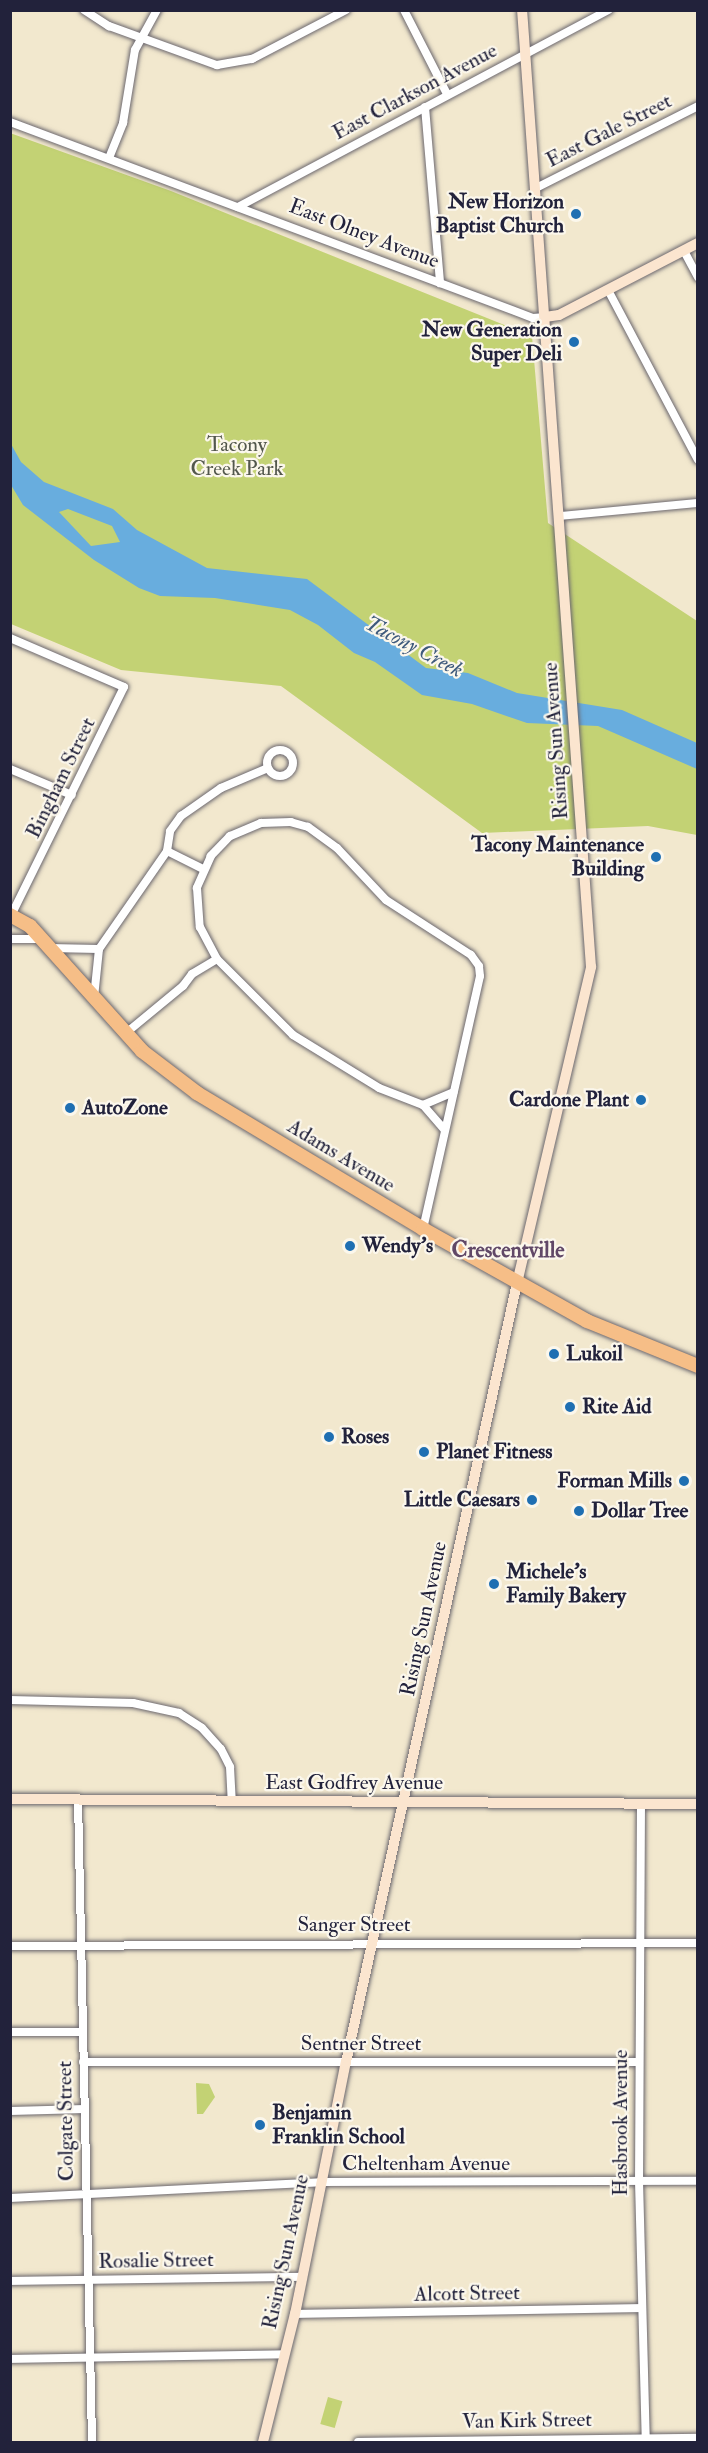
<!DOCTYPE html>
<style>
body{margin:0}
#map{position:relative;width:708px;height:2453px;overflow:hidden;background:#f2e8ce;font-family:"IM FELL Double Pica",serif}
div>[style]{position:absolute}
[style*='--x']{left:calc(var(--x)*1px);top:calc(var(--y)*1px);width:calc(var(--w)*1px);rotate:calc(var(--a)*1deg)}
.green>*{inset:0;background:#c3d274;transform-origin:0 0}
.water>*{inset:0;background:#68adde}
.roads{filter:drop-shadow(0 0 2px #6b676e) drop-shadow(0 0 2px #6b676e)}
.street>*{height:8px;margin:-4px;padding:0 4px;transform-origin:4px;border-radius:4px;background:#fff}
.street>.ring{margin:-4px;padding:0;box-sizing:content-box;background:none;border:8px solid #fff;border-radius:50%}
.secondary>*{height:10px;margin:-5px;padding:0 5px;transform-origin:5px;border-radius:5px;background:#fbe5cf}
.highway>*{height:14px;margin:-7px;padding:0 7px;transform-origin:7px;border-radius:7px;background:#f6be87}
.dots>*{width:16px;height:16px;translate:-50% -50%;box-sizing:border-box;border:3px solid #fbf7ec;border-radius:50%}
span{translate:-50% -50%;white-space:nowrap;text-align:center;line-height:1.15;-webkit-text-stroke:4.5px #fbf7ec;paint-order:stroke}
.street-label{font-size:21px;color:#22223b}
.poi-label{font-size:21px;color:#22223b;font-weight:700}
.right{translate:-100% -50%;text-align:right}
.left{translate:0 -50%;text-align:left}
.park-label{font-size:21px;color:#52574c}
.water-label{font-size:22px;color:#3e5a7c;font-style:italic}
.neighbourhood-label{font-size:22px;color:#614867;font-weight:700}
.frame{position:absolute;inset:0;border:12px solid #22223b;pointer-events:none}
</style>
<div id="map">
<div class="green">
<div style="clip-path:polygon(10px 133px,171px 191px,532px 336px,548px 523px,697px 621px,697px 835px,648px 826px,482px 833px,281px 686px,121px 670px,11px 624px)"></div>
<div style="clip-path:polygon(196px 2083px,209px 2084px,215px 2097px,203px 2114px,197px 2114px)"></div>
<div style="left:328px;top:2397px;width:15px;height:28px;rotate:16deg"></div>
</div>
<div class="water">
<div style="clip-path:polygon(evenodd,11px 444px,21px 462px,44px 482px,113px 509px,137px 530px,207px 568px,307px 579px,426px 668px,468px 673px,517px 693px,622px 710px,697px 743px,697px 769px,598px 726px,527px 723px,472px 704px,422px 695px,375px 662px,354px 653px,318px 625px,290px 610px,215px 598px,160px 596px,139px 588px,94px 560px,23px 505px,11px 485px,11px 444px,68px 509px,112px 526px,120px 542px,91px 546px,59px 512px,68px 509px)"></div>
</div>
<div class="roads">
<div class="street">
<div style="--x:84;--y:10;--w:30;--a:33"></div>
<div style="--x:109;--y:26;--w:115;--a:19.9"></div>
<div style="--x:217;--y:65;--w:36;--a:-10"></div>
<div style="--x:252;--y:59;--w:106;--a:-27.5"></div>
<div style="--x:404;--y:10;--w:94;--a:62.9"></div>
<div style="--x:425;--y:107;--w:177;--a:85.1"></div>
<div style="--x:10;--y:122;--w:559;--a:20.54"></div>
<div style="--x:533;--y:318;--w:12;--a:-5"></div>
<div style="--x:109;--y:158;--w:38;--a:-68"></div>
<div style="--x:123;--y:123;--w:74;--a:-80.7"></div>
<div style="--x:135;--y:50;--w:46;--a:-61.2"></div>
<div style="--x:536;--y:188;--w:182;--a:-26.8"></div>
<div style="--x:238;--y:207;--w:420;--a:-28"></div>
<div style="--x:684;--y:251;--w:30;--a:62"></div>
<div style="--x:608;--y:290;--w:192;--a:62.1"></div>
<div style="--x:560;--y:516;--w:139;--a:-5.4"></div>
<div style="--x:10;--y:638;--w:124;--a:23.3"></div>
<div style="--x:124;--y:687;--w:258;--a:116.3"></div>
<div class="ring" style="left:267px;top:750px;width:18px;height:18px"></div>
<div style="--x:10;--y:769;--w:67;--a:22.8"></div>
<div style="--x:167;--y:851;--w:40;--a:26.6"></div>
<div style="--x:10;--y:939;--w:32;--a:0"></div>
<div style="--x:49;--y:948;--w:50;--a:1.1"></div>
<div style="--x:99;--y:949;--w:48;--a:95.9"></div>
<div style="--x:99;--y:949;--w:119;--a:-55.2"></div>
<div style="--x:167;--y:851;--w:20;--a:-81"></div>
<div style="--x:170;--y:831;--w:19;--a:-54"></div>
<div style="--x:181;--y:816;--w:49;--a:-35"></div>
<div style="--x:221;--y:788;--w:51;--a:-23.1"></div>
<div style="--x:126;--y:1033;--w:74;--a:-39.5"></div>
<div style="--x:183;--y:986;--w:15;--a:-53"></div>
<div style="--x:192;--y:974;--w:29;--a:-31"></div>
<div style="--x:423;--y:1105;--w:33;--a:-23"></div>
<div style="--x:423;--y:1229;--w:259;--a:-77.3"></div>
<div style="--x:480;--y:976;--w:10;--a:-96"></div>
<div style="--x:479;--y:966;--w:14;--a:-126"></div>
<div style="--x:471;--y:955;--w:101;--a:-147.1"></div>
<div style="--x:386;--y:900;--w:71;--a:-133.3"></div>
<div style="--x:337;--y:848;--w:36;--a:-144"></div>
<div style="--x:308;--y:827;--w:18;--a:-164"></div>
<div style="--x:291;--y:822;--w:30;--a:178"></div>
<div style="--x:261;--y:823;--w:34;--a:157"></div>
<div style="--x:230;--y:836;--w:28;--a:134"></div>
<div style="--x:211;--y:856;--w:35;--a:114"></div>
<div style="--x:197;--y:888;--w:39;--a:86"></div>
<div style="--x:200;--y:927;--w:36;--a:62"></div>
<div style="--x:217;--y:959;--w:107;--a:45"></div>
<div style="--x:293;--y:1035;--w:101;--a:31.6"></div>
<div style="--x:379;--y:1088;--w:47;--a:21.1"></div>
<div style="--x:423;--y:1105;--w:33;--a:49"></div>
<div style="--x:10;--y:1700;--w:123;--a:1.4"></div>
<div style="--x:133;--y:1703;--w:47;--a:12.3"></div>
<div style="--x:179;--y:1713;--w:27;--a:33"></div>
<div style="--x:202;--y:1728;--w:28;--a:48"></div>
<div style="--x:221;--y:1749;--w:20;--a:63"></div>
<div style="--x:230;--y:1767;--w:34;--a:87"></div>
<div style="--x:78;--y:1799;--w:643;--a:88.75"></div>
<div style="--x:641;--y:1803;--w:378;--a:90.3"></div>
<div style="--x:639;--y:2181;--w:261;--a:88.5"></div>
<div style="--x:10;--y:1946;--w:688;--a:-0.25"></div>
<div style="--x:10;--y:2032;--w:72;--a:0"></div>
<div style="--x:83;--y:2062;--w:555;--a:0"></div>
<div style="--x:10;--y:2111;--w:75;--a:-1.5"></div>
<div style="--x:10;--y:2198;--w:311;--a:-2.9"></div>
<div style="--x:321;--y:2182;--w:377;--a:-0.2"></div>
<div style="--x:10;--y:2281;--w:292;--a:-0.8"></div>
<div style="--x:295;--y:2314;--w:345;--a:-1"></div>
<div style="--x:10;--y:2359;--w:274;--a:-1"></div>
<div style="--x:358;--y:2442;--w:340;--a:-0.7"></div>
</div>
<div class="secondary">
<div style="--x:545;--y:317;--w:14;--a:-8"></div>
<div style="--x:559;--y:315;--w:157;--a:-27.4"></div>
<div style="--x:10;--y:1799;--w:688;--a:0.42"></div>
<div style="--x:263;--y:2442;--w:132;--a:-76"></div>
<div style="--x:295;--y:2314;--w:257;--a:-78.6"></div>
<div style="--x:346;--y:2062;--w:798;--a:-77.62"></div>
<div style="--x:517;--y:1283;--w:325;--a:-76.8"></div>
<div style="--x:591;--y:967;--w:959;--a:-94.12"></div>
</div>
<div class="highway">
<div style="--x:10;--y:915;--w:23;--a:29"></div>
<div style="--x:30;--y:926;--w:168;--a:48.1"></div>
<div style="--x:142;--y:1051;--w:69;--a:37.4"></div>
<div style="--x:197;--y:1093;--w:264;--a:31"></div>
<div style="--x:423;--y:1229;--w:188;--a:29.3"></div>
<div style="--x:587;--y:1321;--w:120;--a:22.1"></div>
</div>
</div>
<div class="dots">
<div style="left:576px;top:214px;background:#1f6fb2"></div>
<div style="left:574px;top:342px;background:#1f6fb2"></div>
<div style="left:656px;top:857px;background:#1f6fb2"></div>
<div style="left:641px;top:1100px;background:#1f6fb2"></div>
<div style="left:70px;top:1108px;background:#1f6fb2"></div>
<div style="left:350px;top:1246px;background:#1f6fb2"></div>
<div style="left:554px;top:1354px;background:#1f6fb2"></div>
<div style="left:570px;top:1407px;background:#1f6fb2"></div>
<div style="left:329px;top:1437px;background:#1f6fb2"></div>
<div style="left:424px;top:1452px;background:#1f6fb2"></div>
<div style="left:684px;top:1481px;background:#1f6fb2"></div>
<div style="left:532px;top:1500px;background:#1f6fb2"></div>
<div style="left:579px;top:1511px;background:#1f6fb2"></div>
<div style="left:494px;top:1584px;background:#1f6fb2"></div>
<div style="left:260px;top:2125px;background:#1f6fb2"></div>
</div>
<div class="street-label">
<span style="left:415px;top:92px;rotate:-28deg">East Clarkson Avenue</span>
<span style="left:609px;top:131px;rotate:-27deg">East Gale Street</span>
<span style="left:364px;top:234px;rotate:21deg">East Olney Avenue</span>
<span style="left:556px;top:741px;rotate:-94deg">Rising Sun Avenue</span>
<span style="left:61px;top:778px;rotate:-64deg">Bingham Street</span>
<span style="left:341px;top:1156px;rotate:31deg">Adams Avenue</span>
<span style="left:424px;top:1619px;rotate:-78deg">Rising Sun Avenue</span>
<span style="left:354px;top:1783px">East Godfrey Avenue</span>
<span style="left:354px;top:1925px">Sanger Street</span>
<span style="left:361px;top:2044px">Sentner Street</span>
<span style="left:66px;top:2121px;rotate:-91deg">Colgate Street</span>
<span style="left:621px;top:2123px;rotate:-90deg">Hasbrook Avenue</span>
<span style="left:426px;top:2164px">Cheltenham Avenue</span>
<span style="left:286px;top:2252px;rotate:-78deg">Rising Sun Avenue</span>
<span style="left:156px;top:2261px;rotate:-1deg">Rosalie Street</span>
<span style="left:467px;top:2294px;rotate:-1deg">Alcott Street</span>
<span style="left:527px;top:2421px;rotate:-1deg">Van Kirk Street</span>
</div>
<div class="poi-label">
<span class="right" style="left:564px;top:214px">New Horizon<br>Baptist Church</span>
<span class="right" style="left:562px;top:342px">New Generation<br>Super Deli</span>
<span class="right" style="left:644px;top:857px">Tacony Maintenance<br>Building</span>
<span class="right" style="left:629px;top:1100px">Cardone Plant</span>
<span class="left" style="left:82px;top:1108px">AutoZone</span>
<span class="left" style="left:362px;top:1246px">Wendy's</span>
<span class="left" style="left:566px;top:1354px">Lukoil</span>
<span class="left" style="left:582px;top:1407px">Rite Aid</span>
<span class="left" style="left:341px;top:1437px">Roses</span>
<span class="left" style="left:436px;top:1452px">Planet Fitness</span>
<span class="right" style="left:672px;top:1481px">Forman Mills</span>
<span class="right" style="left:520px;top:1500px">Little Caesars</span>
<span class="left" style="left:591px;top:1511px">Dollar Tree</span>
<span class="left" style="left:506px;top:1584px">Michele's<br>Family Bakery</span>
<span class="left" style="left:272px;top:2125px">Benjamin<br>Franklin School</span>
</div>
<div class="park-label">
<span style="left:237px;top:457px">Tacony<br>Creek Park</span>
</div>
<div class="water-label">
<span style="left:414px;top:647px;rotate:28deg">Tacony Creek</span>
</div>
<div class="neighbourhood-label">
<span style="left:508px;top:1251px">Crescentville</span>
</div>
<div class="frame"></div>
</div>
